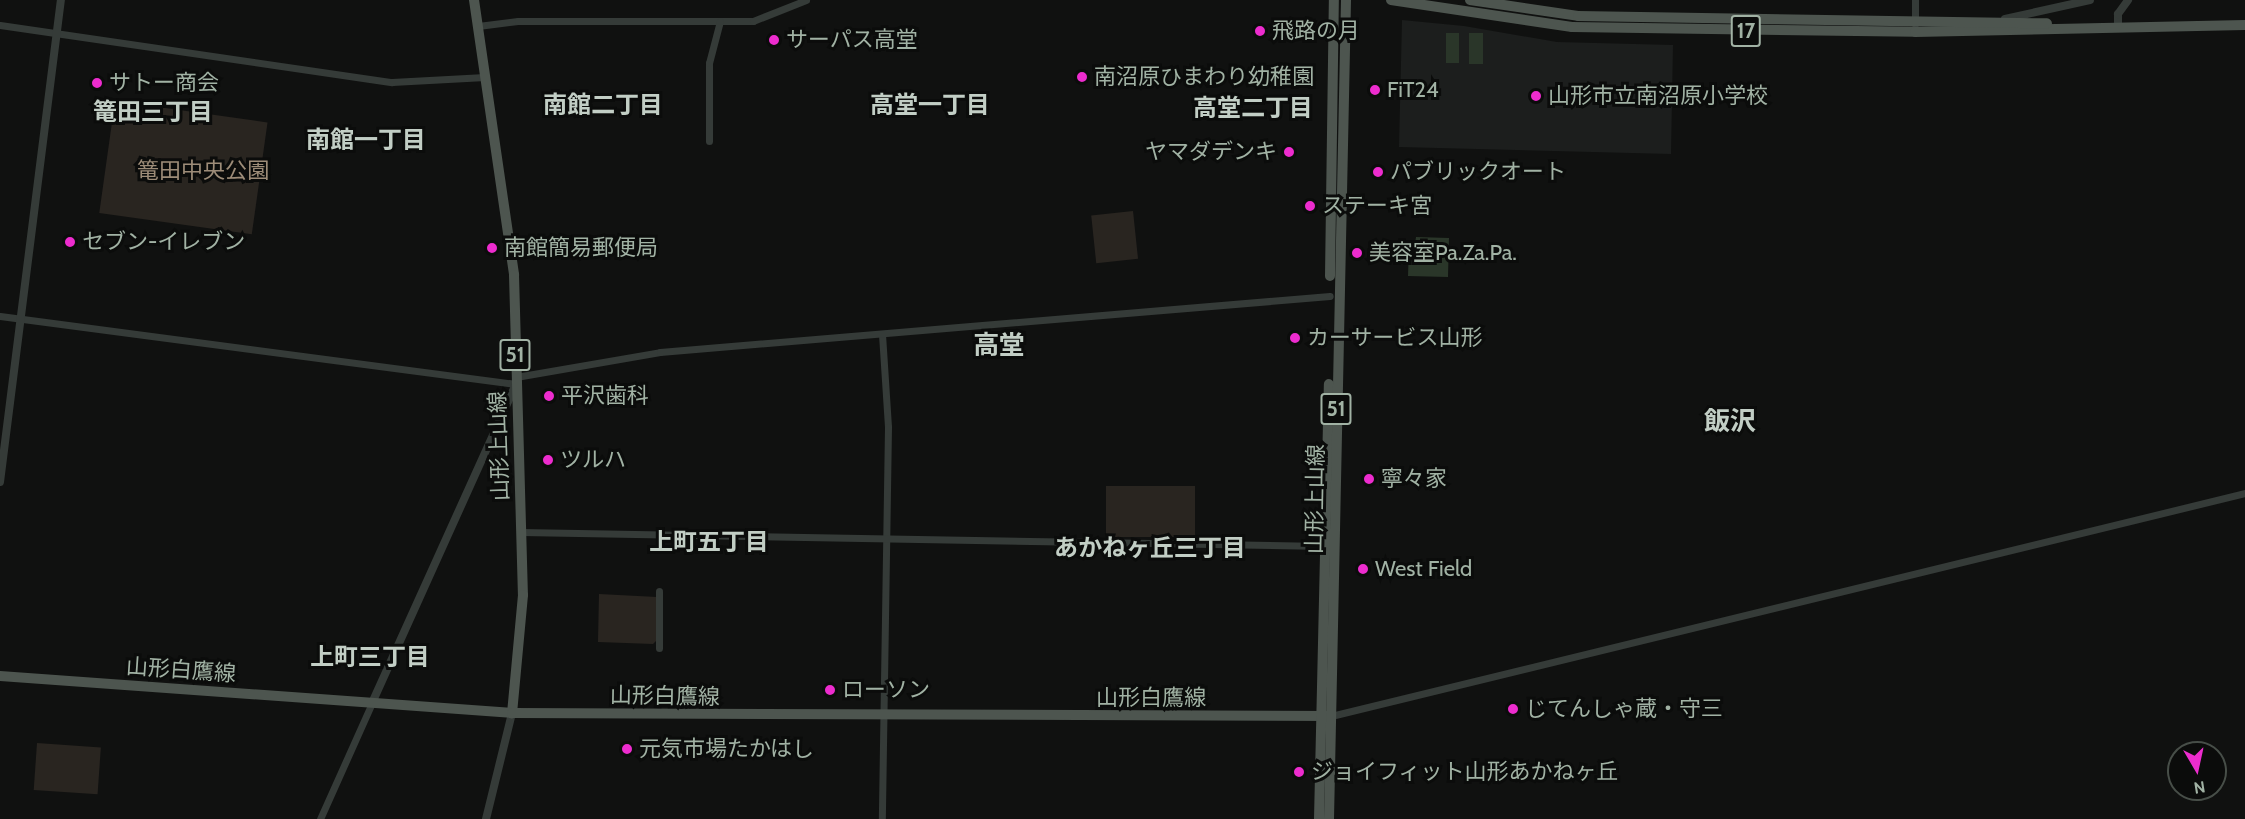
<!DOCTYPE html>
<meta charset="utf-8">
<style>
body{margin:0}
#map{position:relative;width:2245px;height:819px;overflow:hidden;background:#101110;font-family:Cabin,"Noto Sans JP",sans-serif}
div>[style]{position:absolute}
[style*='--x']{left:calc(var(--x)*1px);top:calc(var(--y)*1px);width:calc(var(--w)*1px);rotate:calc(var(--a)*1deg)}
.built>*{inset:0;background:#1c1e1d}
.green>*{inset:0;background:#292520;transform-origin:0 0}
.water>*{inset:0;background:#2a3629;transform-origin:0 0}
.minor>*{height:7px;margin:-3.5px;padding:0 3.5px;transform-origin:3.5px;border-radius:3.5px;background:#353b38}
.tertiary>*{height:8px;margin:-4px;padding:0 4px;transform-origin:4px;border-radius:4px;background:#353b38}
.primary>*{height:10px;margin:-5px;padding:0 5px;transform-origin:5px;border-radius:5px;background:#4d554f}
.dots>*{width:16px;height:16px;translate:-50% -50%;box-sizing:border-box;border:3px solid #0b0c0b;border-radius:50%}
span{translate:-50% -50%;white-space:nowrap;text-align:center;line-height:1.15;-webkit-text-stroke:6px #0b0c0b;paint-order:stroke}
.shield-label span{padding:2px 4px;background:#0b0c0b;border:2px solid;border-radius:4px;-webkit-text-stroke-width:0}
.shield-label{font-size:21px;color:#a1b2a4;font-weight:700}
.poi-label{font-size:22px;color:#a1b2a4}
.left{translate:0 -50%;text-align:left}
.right{translate:-100% -50%;text-align:right}
.park-label{font-size:22px;color:#9d8c78}
.street-label{font-size:22px;color:#a1b2a4}
.neighbourhood-label{font-size:24px;color:#c2cec5;font-weight:700}
.quarter-label{font-size:26px;color:#c2cec5;font-weight:700}
.north{position:absolute;left:2167px;top:741px;width:60px;height:60px;box-sizing:border-box;background:#0b0c0b;border:2px solid #474e48;border-radius:50%;rotate:171deg;font-size:16px;font-weight:700;line-height:24px;text-align:center;color:#a1b2a4}
.north::after{content:'';display:block;margin:auto;width:21px;height:27px;background:#ed2cce;clip-path:polygon(50% 0,100% 100%,50% 72%,0 100%)}
</style>
<div id="map">
<div class="built">
<div style="clip-path:polygon(1402px 20px,1464px 26px,1557px 42px,1673px 45px,1671px 154px,1399px 147px)"></div>
</div>
<div class="green">
<div style="left:115px;top:101px;width:154px;height:113px;rotate:8deg"></div>
<div style="left:1133px;top:211px;width:48px;height:42px;rotate:84deg"></div>
<div style="left:1106px;top:486px;width:89px;height:51px"></div>
<div style="clip-path:polygon(599px 594px,657px 597px,657px 640px,653px 644px,598px 642px)"></div>
<div style="left:37px;top:743px;width:64px;height:47px;rotate:4deg"></div>
</div>
<div class="water">
<div style="left:1446px;top:33px;width:13px;height:30px"></div>
<div style="left:1469px;top:33px;width:14px;height:31px"></div>
<div style="clip-path:polygon(1416px 237px,1449px 238px,1448px 277px,1408px 276px,1409px 244px,1415px 244px)"></div>
</div>
<div class="minor">
<div style="--x:1915;--y:0;--w:24;--a:90"></div>
<div style="--x:0;--y:25;--w:396;--a:8.3"></div>
<div style="--x:392;--y:82;--w:93;--a:-3.1"></div>
<div style="--x:478;--y:26;--w:40;--a:-7.1"></div>
<div style="--x:518;--y:21;--w:235;--a:0"></div>
<div style="--x:753;--y:21;--w:57;--a:-21.6"></div>
<div style="--x:709;--y:141;--w:78;--a:-90"></div>
<div style="--x:709;--y:63;--w:43;--a:-75.3"></div>
<div style="--x:0;--y:316;--w:520;--a:7.51"></div>
<div style="--x:882;--y:334;--w:93;--a:86.3"></div>
<div style="--x:888;--y:427;--w:392;--a:90.9"></div>
<div style="--x:516;--y:377;--w:146;--a:-9.8"></div>
<div style="--x:660;--y:352;--w:672;--a:-4.78"></div>
<div style="--x:521;--y:532;--w:804;--a:1"></div>
<div style="--x:659;--y:591;--w:57;--a:90"></div>
<div style="--x:1331;--y:716;--w:941;--a:-13.71"></div>
<div style="--x:320;--y:819;--w:127;--a:-65.9"></div>
</div>
<div class="tertiary">
<div style="--x:2005;--y:19;--w:87;--a:-12.6"></div>
<div style="--x:2118;--y:28;--w:14;--a:-90"></div>
<div style="--x:2118;--y:14;--w:17;--a:-54"></div>
<div style="--x:0;--y:482;--w:486;--a:-82.8"></div>
<div style="--x:372;--y:703;--w:350;--a:-65.7"></div>
<div style="--x:486;--y:819;--w:109;--a:-76.2"></div>
</div>
<div class="primary">
<div style="--x:474;--y:0;--w:278;--a:81.7"></div>
<div style="--x:514;--y:275;--w:320;--a:88.4"></div>
<div style="--x:523;--y:595;--w:119;--a:95.3"></div>
<div style="--x:1391;--y:0;--w:183;--a:8.5"></div>
<div style="--x:1572;--y:27;--w:343;--a:0.8"></div>
<div style="--x:1915;--y:32;--w:330;--a:-1.2"></div>
<div style="--x:1470;--y:0;--w:109;--a:8.4"></div>
<div style="--x:1578;--y:16;--w:469;--a:0.9"></div>
<div style="--x:1330;--y:276;--w:276;--a:-89.2"></div>
<div style="--x:0;--y:676;--w:513;--a:4.13"></div>
<div style="--x:512;--y:713;--w:819;--a:0.21"></div>
<div style="--x:1319;--y:819;--w:435;--a:-88.7"></div>
<div style="--x:1329;--y:819;--w:819;--a:-88.81"></div>
</div>
<div class="dots">
<div style="left:1260px;top:31px;background:#ed2cce"></div>
<div style="left:774px;top:40px;background:#ed2cce"></div>
<div style="left:1082px;top:77px;background:#ed2cce"></div>
<div style="left:97px;top:83px;background:#ed2cce"></div>
<div style="left:1375px;top:90px;background:#ed2cce"></div>
<div style="left:1536px;top:96px;background:#ed2cce"></div>
<div style="left:1289px;top:152px;background:#ed2cce"></div>
<div style="left:1378px;top:172px;background:#ed2cce"></div>
<div style="left:1310px;top:206px;background:#ed2cce"></div>
<div style="left:70px;top:242px;background:#ed2cce"></div>
<div style="left:492px;top:248px;background:#ed2cce"></div>
<div style="left:1357px;top:253px;background:#ed2cce"></div>
<div style="left:1295px;top:338px;background:#ed2cce"></div>
<div style="left:549px;top:396px;background:#ed2cce"></div>
<div style="left:548px;top:460px;background:#ed2cce"></div>
<div style="left:1369px;top:479px;background:#ed2cce"></div>
<div style="left:1363px;top:569px;background:#ed2cce"></div>
<div style="left:830px;top:690px;background:#ed2cce"></div>
<div style="left:1513px;top:709px;background:#ed2cce"></div>
<div style="left:627px;top:749px;background:#ed2cce"></div>
<div style="left:1299px;top:772px;background:#ed2cce"></div>
</div>
<div class="shield-label">
<span style="left:1746px;top:31px">17</span>
<span style="left:515px;top:355px">51</span>
<span style="left:1336px;top:409px">51</span>
</div>
<div class="poi-label">
<span class="left" style="left:1272px;top:31px">飛路の月</span>
<span class="left" style="left:786px;top:40px">サーパス高堂</span>
<span class="left" style="left:1094px;top:77px">南沼原ひまわり幼稚園</span>
<span class="left" style="left:109px;top:83px">サトー商会</span>
<span class="left" style="left:1387px;top:90px">FiT24</span>
<span class="left" style="left:1548px;top:96px">山形市立南沼原小学校</span>
<span class="right" style="left:1277px;top:152px">ヤマダデンキ</span>
<span class="left" style="left:1390px;top:172px">パブリックオート</span>
<span class="left" style="left:1322px;top:206px">ステーキ宮</span>
<span class="left" style="left:82px;top:242px">セブン-イレブン</span>
<span class="left" style="left:504px;top:248px">南館簡易郵便局</span>
<span class="left" style="left:1369px;top:253px">美容室Pa.Za.Pa.</span>
<span class="left" style="left:1307px;top:338px">カーサービス山形</span>
<span class="left" style="left:561px;top:396px">平沢歯科</span>
<span class="left" style="left:560px;top:460px">ツルハ</span>
<span class="left" style="left:1381px;top:479px">寧々家</span>
<span class="left" style="left:1375px;top:569px">West Field</span>
<span class="left" style="left:842px;top:690px">ローソン</span>
<span class="left" style="left:1525px;top:709px">じてんしゃ蔵・守三</span>
<span class="left" style="left:639px;top:749px">元気市場たかはし</span>
<span class="left" style="left:1311px;top:772px">ジョイフィット山形あかねヶ丘</span>
</div>
<div class="park-label">
<span style="left:203px;top:171px">篭田中央公園</span>
</div>
<div class="street-label">
<span style="left:499px;top:446px;rotate:-92deg">山形上山線</span>
<span style="left:1315px;top:499px;rotate:-89deg">山形上山線</span>
<span style="left:181px;top:670px;rotate:4deg">山形白鷹線</span>
<span style="left:665px;top:696px;rotate:1deg">山形白鷹線</span>
<span style="left:1151px;top:698px">山形白鷹線</span>
</div>
<div class="neighbourhood-label">
<span style="left:603px;top:105px">南館二丁目</span>
<span style="left:930px;top:105px">高堂一丁目</span>
<span style="left:1253px;top:108px">高堂二丁目</span>
<span style="left:153px;top:112px">篭田三丁目</span>
<span style="left:366px;top:140px">南館一丁目</span>
<span style="left:709px;top:542px">上町五丁目</span>
<span style="left:1150px;top:548px">あかねヶ丘三丁目</span>
<span style="left:370px;top:657px">上町三丁目</span>
</div>
<div class="quarter-label">
<span style="left:999px;top:346px">高堂</span>
<span style="left:1730px;top:422px">飯沢</span>
</div>
<div class="north">N</div>
</div>
